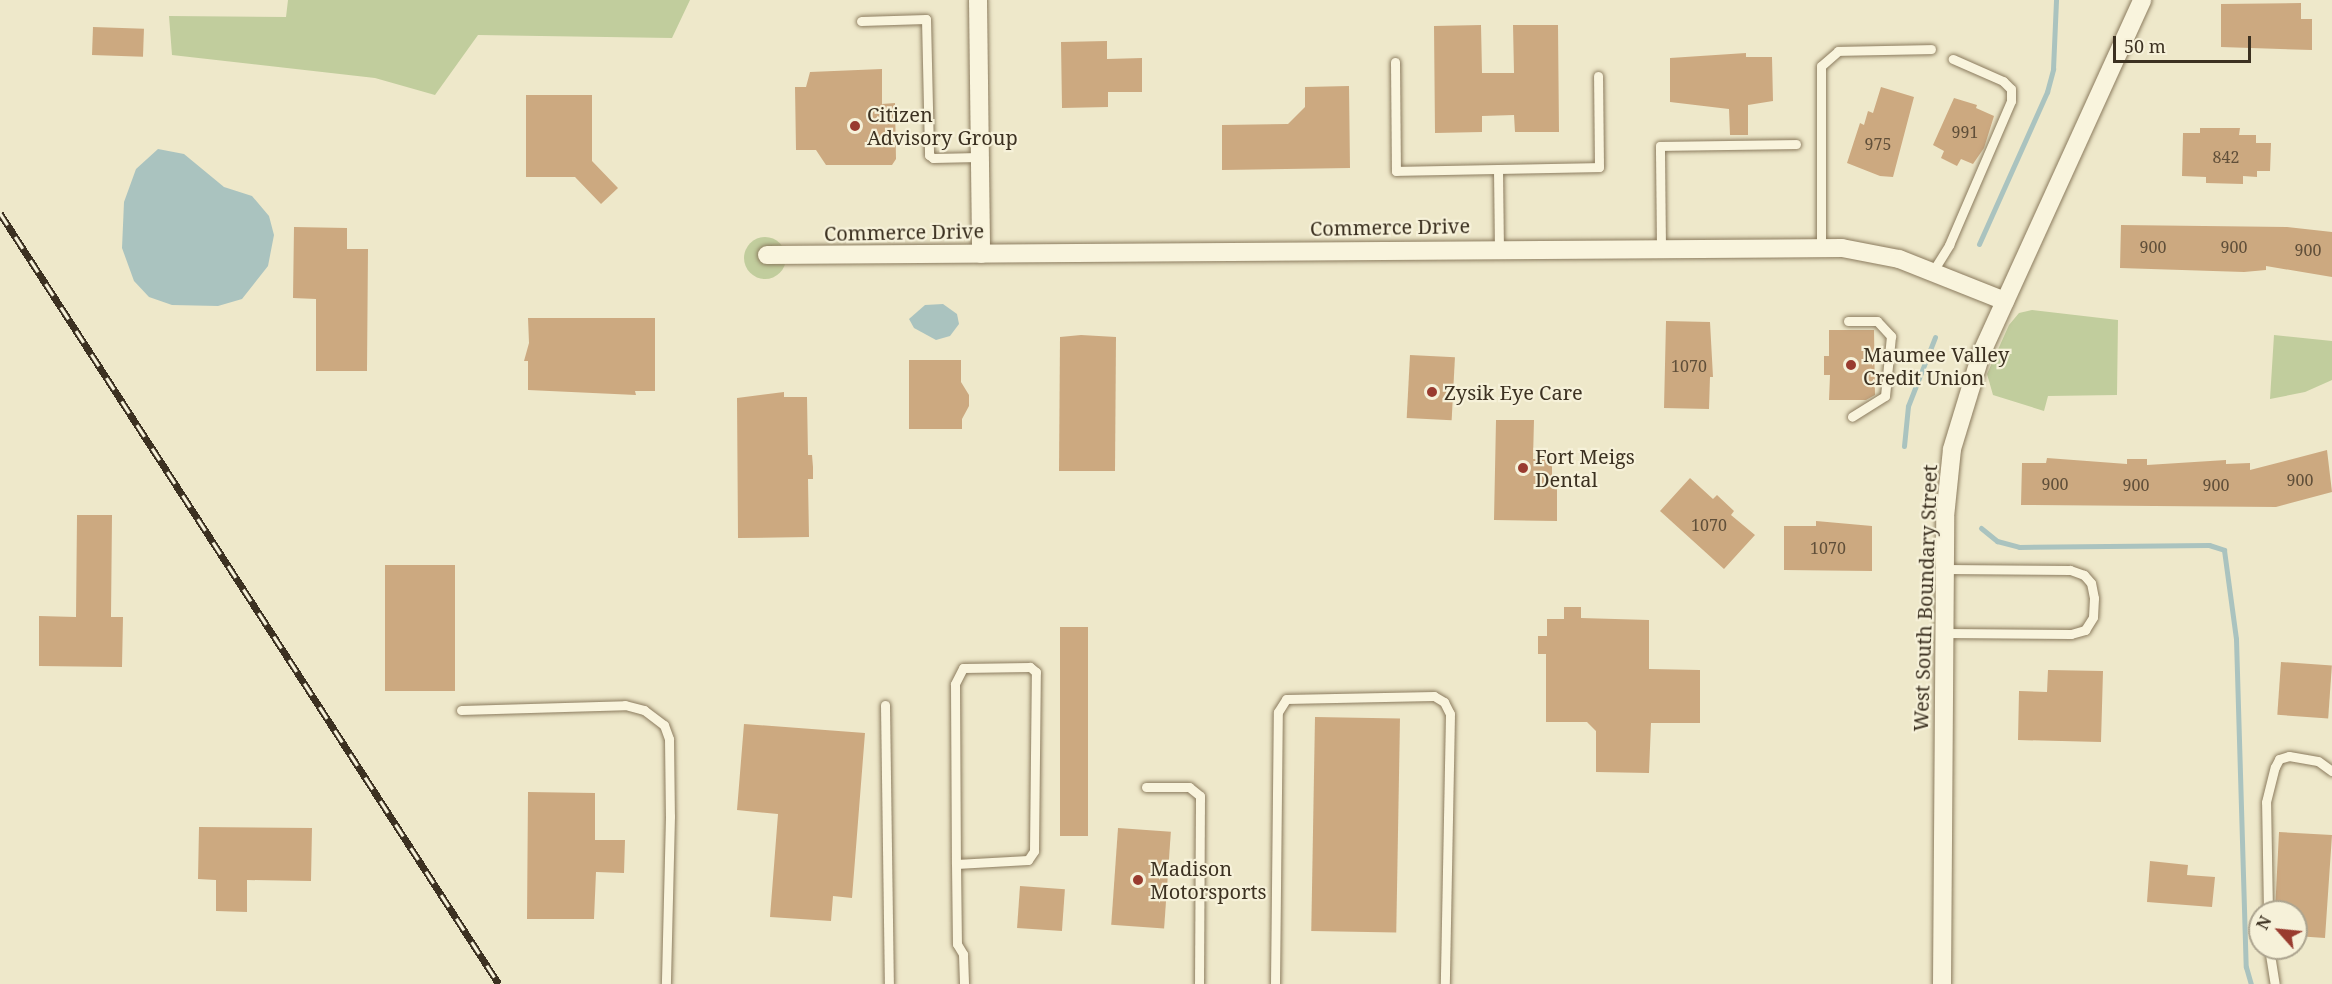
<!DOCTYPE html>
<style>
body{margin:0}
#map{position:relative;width:2332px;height:984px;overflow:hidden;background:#eee8ca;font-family:"Noto Serif",serif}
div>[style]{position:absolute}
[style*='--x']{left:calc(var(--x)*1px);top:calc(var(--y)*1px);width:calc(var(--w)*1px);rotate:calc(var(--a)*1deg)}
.green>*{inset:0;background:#c1cd9d}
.round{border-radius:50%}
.water>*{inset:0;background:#aac3bf}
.stream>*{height:5px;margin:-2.5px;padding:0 2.5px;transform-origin:2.5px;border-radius:2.5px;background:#aac3bf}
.building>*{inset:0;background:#cca980;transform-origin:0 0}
.roads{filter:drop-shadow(0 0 2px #8b7b5e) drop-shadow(0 0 2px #8b7b5e)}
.service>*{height:9px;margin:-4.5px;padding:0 4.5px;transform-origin:4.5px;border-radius:4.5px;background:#f9f4dd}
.minor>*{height:18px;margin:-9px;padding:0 9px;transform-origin:9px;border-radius:9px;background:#f9f4dd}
.rail>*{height:7px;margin-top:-3.5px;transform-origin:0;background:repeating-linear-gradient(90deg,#f6f1d9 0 14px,#3c3121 0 28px);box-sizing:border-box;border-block:2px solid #3c3121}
.dots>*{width:16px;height:16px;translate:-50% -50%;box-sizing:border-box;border:3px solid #f6f1d9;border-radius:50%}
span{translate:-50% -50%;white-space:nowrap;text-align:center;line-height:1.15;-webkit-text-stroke:4.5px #f6f1d9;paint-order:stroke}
.number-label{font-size:16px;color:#604f39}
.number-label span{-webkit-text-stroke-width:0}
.poi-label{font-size:20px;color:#3c3121}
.left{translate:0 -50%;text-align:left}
.street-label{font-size:20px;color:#3c3121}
.north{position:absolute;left:2248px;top:900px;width:60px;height:60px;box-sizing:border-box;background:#f6f1d9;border:2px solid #aca48f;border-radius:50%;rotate:297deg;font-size:16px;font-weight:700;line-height:24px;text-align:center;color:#3c3121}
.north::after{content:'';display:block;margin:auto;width:21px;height:27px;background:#993b2f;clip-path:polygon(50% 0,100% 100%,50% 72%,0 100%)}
.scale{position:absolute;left:2113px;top:36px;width:138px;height:27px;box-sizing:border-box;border:3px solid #3c3121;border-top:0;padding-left:8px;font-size:18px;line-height:21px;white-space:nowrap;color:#3c3121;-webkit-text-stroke:4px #f6f1d9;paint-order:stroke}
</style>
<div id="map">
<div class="green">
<div style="clip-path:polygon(288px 0,690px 0,672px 38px,478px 35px,435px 95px,375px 78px,172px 55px,169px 16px,286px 17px)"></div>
<div class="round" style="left:744px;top:237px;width:42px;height:42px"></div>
<div style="clip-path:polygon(2032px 310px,2118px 320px,2117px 395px,2048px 396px,2044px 411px,1993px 395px,1987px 374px,2009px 325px,2019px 313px)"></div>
<div style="clip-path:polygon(2274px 335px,2332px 341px,2332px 380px,2305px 392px,2270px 399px)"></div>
</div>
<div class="water">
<div style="clip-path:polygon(158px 149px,184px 154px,224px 187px,252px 196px,269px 216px,274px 235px,268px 266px,242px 299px,218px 306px,172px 305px,149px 297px,134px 281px,122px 248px,124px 202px,136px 169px)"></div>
<div style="clip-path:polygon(943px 304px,957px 314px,959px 324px,950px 336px,936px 340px,914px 328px,909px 319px,925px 305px)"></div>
</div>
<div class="stream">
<div style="--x:1979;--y:244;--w:167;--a:-65.9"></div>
<div style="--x:2047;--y:92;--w:24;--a:-75"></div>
<div style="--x:2053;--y:69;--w:69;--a:-87.5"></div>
<div style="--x:1904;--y:446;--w:40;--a:-84.3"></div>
<div style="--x:1908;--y:406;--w:74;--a:-68.6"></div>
<div style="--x:1981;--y:528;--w:21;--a:39"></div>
<div style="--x:1997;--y:541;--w:23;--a:15"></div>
<div style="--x:2019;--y:547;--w:190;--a:-0.6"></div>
<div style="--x:2209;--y:545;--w:16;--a:18"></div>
<div style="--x:2224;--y:550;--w:90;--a:82.3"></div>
<div style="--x:2236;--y:639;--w:328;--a:88.3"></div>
<div style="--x:2246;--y:967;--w:18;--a:74"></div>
</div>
<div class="building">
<div style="clip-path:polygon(2301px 3px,2301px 19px,2312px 19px,2312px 50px,2221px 47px,2221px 4px)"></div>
<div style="clip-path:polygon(1481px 25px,1482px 73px,1514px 73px,1513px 25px,1558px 25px,1559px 132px,1515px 132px,1514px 115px,1482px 116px,1482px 132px,1435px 133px,1434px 26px)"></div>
<div style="left:93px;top:27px;width:51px;height:28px;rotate:2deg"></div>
<div style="clip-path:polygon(1107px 41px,1107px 59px,1142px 58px,1142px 92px,1108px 92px,1108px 107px,1062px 108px,1061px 42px)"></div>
<div style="clip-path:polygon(1746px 53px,1746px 57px,1772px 57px,1773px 101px,1748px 105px,1748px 135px,1730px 135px,1729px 109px,1670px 102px,1670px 58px)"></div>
<div style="clip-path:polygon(882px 69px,882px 104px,895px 103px,896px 159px,892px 165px,826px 165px,816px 150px,796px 150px,795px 87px,806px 87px,810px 72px)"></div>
<div style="clip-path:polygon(1349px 86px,1350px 168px,1222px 170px,1222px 125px,1288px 124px,1305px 107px,1305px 87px)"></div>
<div style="clip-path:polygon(1881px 87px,1914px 97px,1893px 177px,1880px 176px,1847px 163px,1860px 123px,1864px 125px,1868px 111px,1873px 113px)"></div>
<div style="clip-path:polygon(526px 95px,592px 95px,592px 161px,618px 188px,601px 204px,575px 177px,526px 177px)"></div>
<div style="clip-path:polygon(1954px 98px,1977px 105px,1976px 108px,1994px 116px,1984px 148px,1973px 164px,1961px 159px,1957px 166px,1941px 158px,1944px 151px,1933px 145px)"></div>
<div style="clip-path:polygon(2200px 128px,2240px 128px,2239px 135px,2256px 135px,2256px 143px,2271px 143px,2270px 171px,2257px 171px,2257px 177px,2243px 176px,2243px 184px,2206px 183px,2206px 177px,2182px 176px,2183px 133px,2200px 133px)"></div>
<div style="clip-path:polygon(2121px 225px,2287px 227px,2332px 232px,2332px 277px,2266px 266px,2266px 270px,2244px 272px,2120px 268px)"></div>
<div style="clip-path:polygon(294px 227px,347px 228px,347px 249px,368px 249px,367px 371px,316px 371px,316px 299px,293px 298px)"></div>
<div style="clip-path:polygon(528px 318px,655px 318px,655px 391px,635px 391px,636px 395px,528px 390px,528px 361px,524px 361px,529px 343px)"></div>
<div style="clip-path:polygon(1666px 321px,1710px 322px,1713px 377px,1710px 377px,1709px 409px,1664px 408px)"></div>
<div style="clip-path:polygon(1829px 330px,1874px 330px,1875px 395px,1866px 400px,1829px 400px,1830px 375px,1824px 375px,1824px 356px,1829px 356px)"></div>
<div style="clip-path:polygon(1081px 335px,1116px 337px,1115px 471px,1059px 471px,1060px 337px)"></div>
<div style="left:1410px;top:355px;width:45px;height:63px;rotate:3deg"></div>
<div style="clip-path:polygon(909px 360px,961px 360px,961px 382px,969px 395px,969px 406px,962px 419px,962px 429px,909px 429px)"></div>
<div style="clip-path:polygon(784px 392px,784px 397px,807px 397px,808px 455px,812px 455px,813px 467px,813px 479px,808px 479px,809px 537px,738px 538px,737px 398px)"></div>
<div style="clip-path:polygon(1496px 420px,1534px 420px,1533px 459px,1552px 460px,1552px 476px,1557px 476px,1557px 521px,1494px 520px)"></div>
<div style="clip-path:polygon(2327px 450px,2332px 492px,2276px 507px,2021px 505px,2022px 463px,2046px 463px,2047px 458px,2127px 464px,2127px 459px,2147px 459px,2147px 465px,2226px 460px,2226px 464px,2250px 463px,2250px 470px)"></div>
<div style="clip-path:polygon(1690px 478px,1713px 499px,1717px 495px,1734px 511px,1731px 515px,1755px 535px,1724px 569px,1660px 511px)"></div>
<div style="clip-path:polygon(77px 515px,112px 515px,111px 617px,123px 617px,122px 667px,39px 666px,39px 616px,76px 617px)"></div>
<div style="clip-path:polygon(1816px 521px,1872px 526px,1872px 571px,1784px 570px,1784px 526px,1816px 526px)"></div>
<div style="left:385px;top:565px;width:70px;height:126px"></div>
<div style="clip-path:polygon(1564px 607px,1581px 607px,1581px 618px,1649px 620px,1649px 669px,1700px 670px,1700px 723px,1651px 723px,1649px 773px,1596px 772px,1596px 731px,1587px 722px,1546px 722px,1546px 654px,1538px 654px,1538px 636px,1547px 636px,1547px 619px,1564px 619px)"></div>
<div style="left:1060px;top:627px;width:28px;height:209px"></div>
<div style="left:2281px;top:662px;width:51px;height:53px;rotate:4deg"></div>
<div style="clip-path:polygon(2048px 670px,2103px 671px,2101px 742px,2018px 740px,2019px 691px,2047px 692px)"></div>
<div style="left:1315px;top:717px;width:85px;height:214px;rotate:1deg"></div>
<div style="clip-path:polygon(744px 724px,865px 733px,852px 898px,833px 896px,831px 921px,770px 917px,778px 814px,737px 810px)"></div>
<div style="clip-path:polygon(528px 792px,595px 793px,595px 840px,625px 840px,624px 873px,596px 872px,594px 919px,527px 919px)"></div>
<div style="clip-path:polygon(199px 827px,312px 828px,311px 881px,247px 880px,247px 912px,216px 911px,216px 880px,198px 879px)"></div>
<div style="left:1118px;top:828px;width:53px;height:97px;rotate:4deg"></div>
<div style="clip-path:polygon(2279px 832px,2332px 835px,2325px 938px,2296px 936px,2296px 912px,2275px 912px)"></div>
<div style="clip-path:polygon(2150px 861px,2188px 865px,2187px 875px,2215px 877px,2212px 907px,2147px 902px)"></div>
<div style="left:1020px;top:886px;width:45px;height:42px;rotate:4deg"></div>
</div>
<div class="roads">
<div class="service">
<div style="--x:861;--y:21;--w:65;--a:-1.8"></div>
<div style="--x:926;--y:19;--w:136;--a:88.7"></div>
<div style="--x:929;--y:155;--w:5;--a:37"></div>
<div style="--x:933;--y:158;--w:46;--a:-1.2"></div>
<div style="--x:1395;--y:62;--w:109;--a:89.5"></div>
<div style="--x:1396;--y:171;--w:203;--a:-1.1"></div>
<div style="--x:1599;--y:167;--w:91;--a:-90.6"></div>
<div style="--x:1498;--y:169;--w:80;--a:89.3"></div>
<div style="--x:1661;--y:247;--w:101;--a:-90.6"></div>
<div style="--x:1660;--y:146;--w:136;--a:-0.8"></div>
<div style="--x:1821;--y:247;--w:181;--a:-90"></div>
<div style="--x:1821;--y:66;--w:23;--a:-41"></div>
<div style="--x:1838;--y:51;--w:93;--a:-1.2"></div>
<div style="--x:1933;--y:271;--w:31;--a:-58"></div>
<div style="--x:1949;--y:245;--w:157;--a:-66.7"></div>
<div style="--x:2011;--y:101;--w:12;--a:-90"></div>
<div style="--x:2011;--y:89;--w:11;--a:-135"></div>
<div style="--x:2003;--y:81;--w:55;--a:-156.3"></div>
<div style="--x:1848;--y:321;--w:29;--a:0"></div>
<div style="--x:1877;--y:321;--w:21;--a:47"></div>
<div style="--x:1891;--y:336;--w:60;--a:95.7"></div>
<div style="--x:1885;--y:396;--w:39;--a:148"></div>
<div style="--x:1944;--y:633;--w:127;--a:0.5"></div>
<div style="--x:2071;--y:634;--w:15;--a:-16"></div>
<div style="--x:2085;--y:630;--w:15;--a:-58"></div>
<div style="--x:2093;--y:617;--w:19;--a:-87"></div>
<div style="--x:2094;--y:598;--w:15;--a:-101"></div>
<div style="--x:2091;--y:583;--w:11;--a:-131"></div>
<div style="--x:2084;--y:575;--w:15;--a:-160"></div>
<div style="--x:2070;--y:570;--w:125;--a:-179.5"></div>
<div style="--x:885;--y:705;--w:279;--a:89.2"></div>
<div style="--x:461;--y:710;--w:164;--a:-1.7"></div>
<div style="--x:625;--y:705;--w:20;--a:15"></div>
<div style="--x:644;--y:710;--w:25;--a:37"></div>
<div style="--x:664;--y:725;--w:15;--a:70"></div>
<div style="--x:669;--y:739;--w:77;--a:89.3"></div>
<div style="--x:670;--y:816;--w:168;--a:91.4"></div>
<div style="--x:1146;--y:787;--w:43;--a:0"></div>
<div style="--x:1189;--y:787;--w:14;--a:39"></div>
<div style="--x:1200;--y:796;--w:188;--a:90.3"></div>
<div style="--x:956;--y:864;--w:72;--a:-3.2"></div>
<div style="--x:1028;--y:860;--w:11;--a:-56"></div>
<div style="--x:1034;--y:851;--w:179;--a:-89.4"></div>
<div style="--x:1036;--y:672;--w:8;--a:-140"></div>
<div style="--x:1030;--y:667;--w:67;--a:179.1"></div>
<div style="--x:963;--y:668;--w:18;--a:117"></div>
<div style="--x:955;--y:684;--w:180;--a:89.7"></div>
<div style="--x:956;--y:864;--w:80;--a:89.3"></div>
<div style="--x:957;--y:944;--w:12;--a:59"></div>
<div style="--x:963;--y:954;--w:30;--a:88"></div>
<div style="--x:2268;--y:912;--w:110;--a:-91"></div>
<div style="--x:2266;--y:802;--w:36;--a:-76"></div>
<div style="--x:2275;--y:767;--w:9;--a:-63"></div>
<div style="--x:2279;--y:759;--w:10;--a:-17"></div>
<div style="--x:2289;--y:756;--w:29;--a:10"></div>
<div style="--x:2318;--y:761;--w:17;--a:36"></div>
<div style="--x:2269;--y:948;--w:36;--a:81"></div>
<div style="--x:1275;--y:984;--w:272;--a:-89.4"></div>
<div style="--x:1278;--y:712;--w:15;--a:-58"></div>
<div style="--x:1286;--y:699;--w:148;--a:-1.2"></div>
<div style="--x:1434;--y:696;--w:12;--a:31"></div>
<div style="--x:1444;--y:702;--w:13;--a:63"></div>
<div style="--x:1450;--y:714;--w:270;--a:91.1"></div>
</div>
<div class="minor">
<div style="--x:978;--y:0;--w:254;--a:89.3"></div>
<div style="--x:767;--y:255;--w:1075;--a:-0.37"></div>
<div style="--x:1842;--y:248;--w:58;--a:10.9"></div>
<div style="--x:1899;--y:259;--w:114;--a:21.6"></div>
<div style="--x:1942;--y:984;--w:467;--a:-89.6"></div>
<div style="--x:1945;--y:517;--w:68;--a:-84.1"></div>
<div style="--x:1952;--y:449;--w:99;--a:-73"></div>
<div style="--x:1981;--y:354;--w:389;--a:-65.5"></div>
</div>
</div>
<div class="rail">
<div style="--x:0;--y:213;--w:918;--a:57.09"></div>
</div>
<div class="dots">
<div style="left:855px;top:126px;background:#993b2f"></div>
<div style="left:1851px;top:365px;background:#993b2f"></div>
<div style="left:1432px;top:392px;background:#993b2f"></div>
<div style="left:1523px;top:468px;background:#993b2f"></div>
<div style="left:1138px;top:880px;background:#993b2f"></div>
</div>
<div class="number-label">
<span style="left:1965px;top:132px">991</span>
<span style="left:1878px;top:144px">975</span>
<span style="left:2226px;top:157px">842</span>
<span style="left:2153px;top:247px">900</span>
<span style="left:2234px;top:247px">900</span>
<span style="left:2308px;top:250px">900</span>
<span style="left:1689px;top:366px">1070</span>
<span style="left:2300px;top:480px">900</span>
<span style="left:2055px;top:484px">900</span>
<span style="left:2136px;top:485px">900</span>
<span style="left:2216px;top:485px">900</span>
<span style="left:1709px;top:525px">1070</span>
<span style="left:1828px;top:548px">1070</span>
</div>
<div class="poi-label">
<span class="left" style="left:867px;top:126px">Citizen<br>Advisory Group</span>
<span class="left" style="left:1863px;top:366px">Maumee Valley<br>Credit Union</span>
<span class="left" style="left:1444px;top:392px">Zysik Eye Care</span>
<span class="left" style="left:1535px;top:468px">Fort Meigs<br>Dental</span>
<span class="left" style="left:1150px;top:880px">Madison<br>Motorsports</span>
</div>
<div class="street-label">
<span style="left:1390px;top:227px;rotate:-1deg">Commerce Drive</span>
<span style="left:904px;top:232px;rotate:-1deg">Commerce Drive</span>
<span style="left:1925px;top:598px;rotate:-88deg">West South Boundary Street</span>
</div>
<div class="north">N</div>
<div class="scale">50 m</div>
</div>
